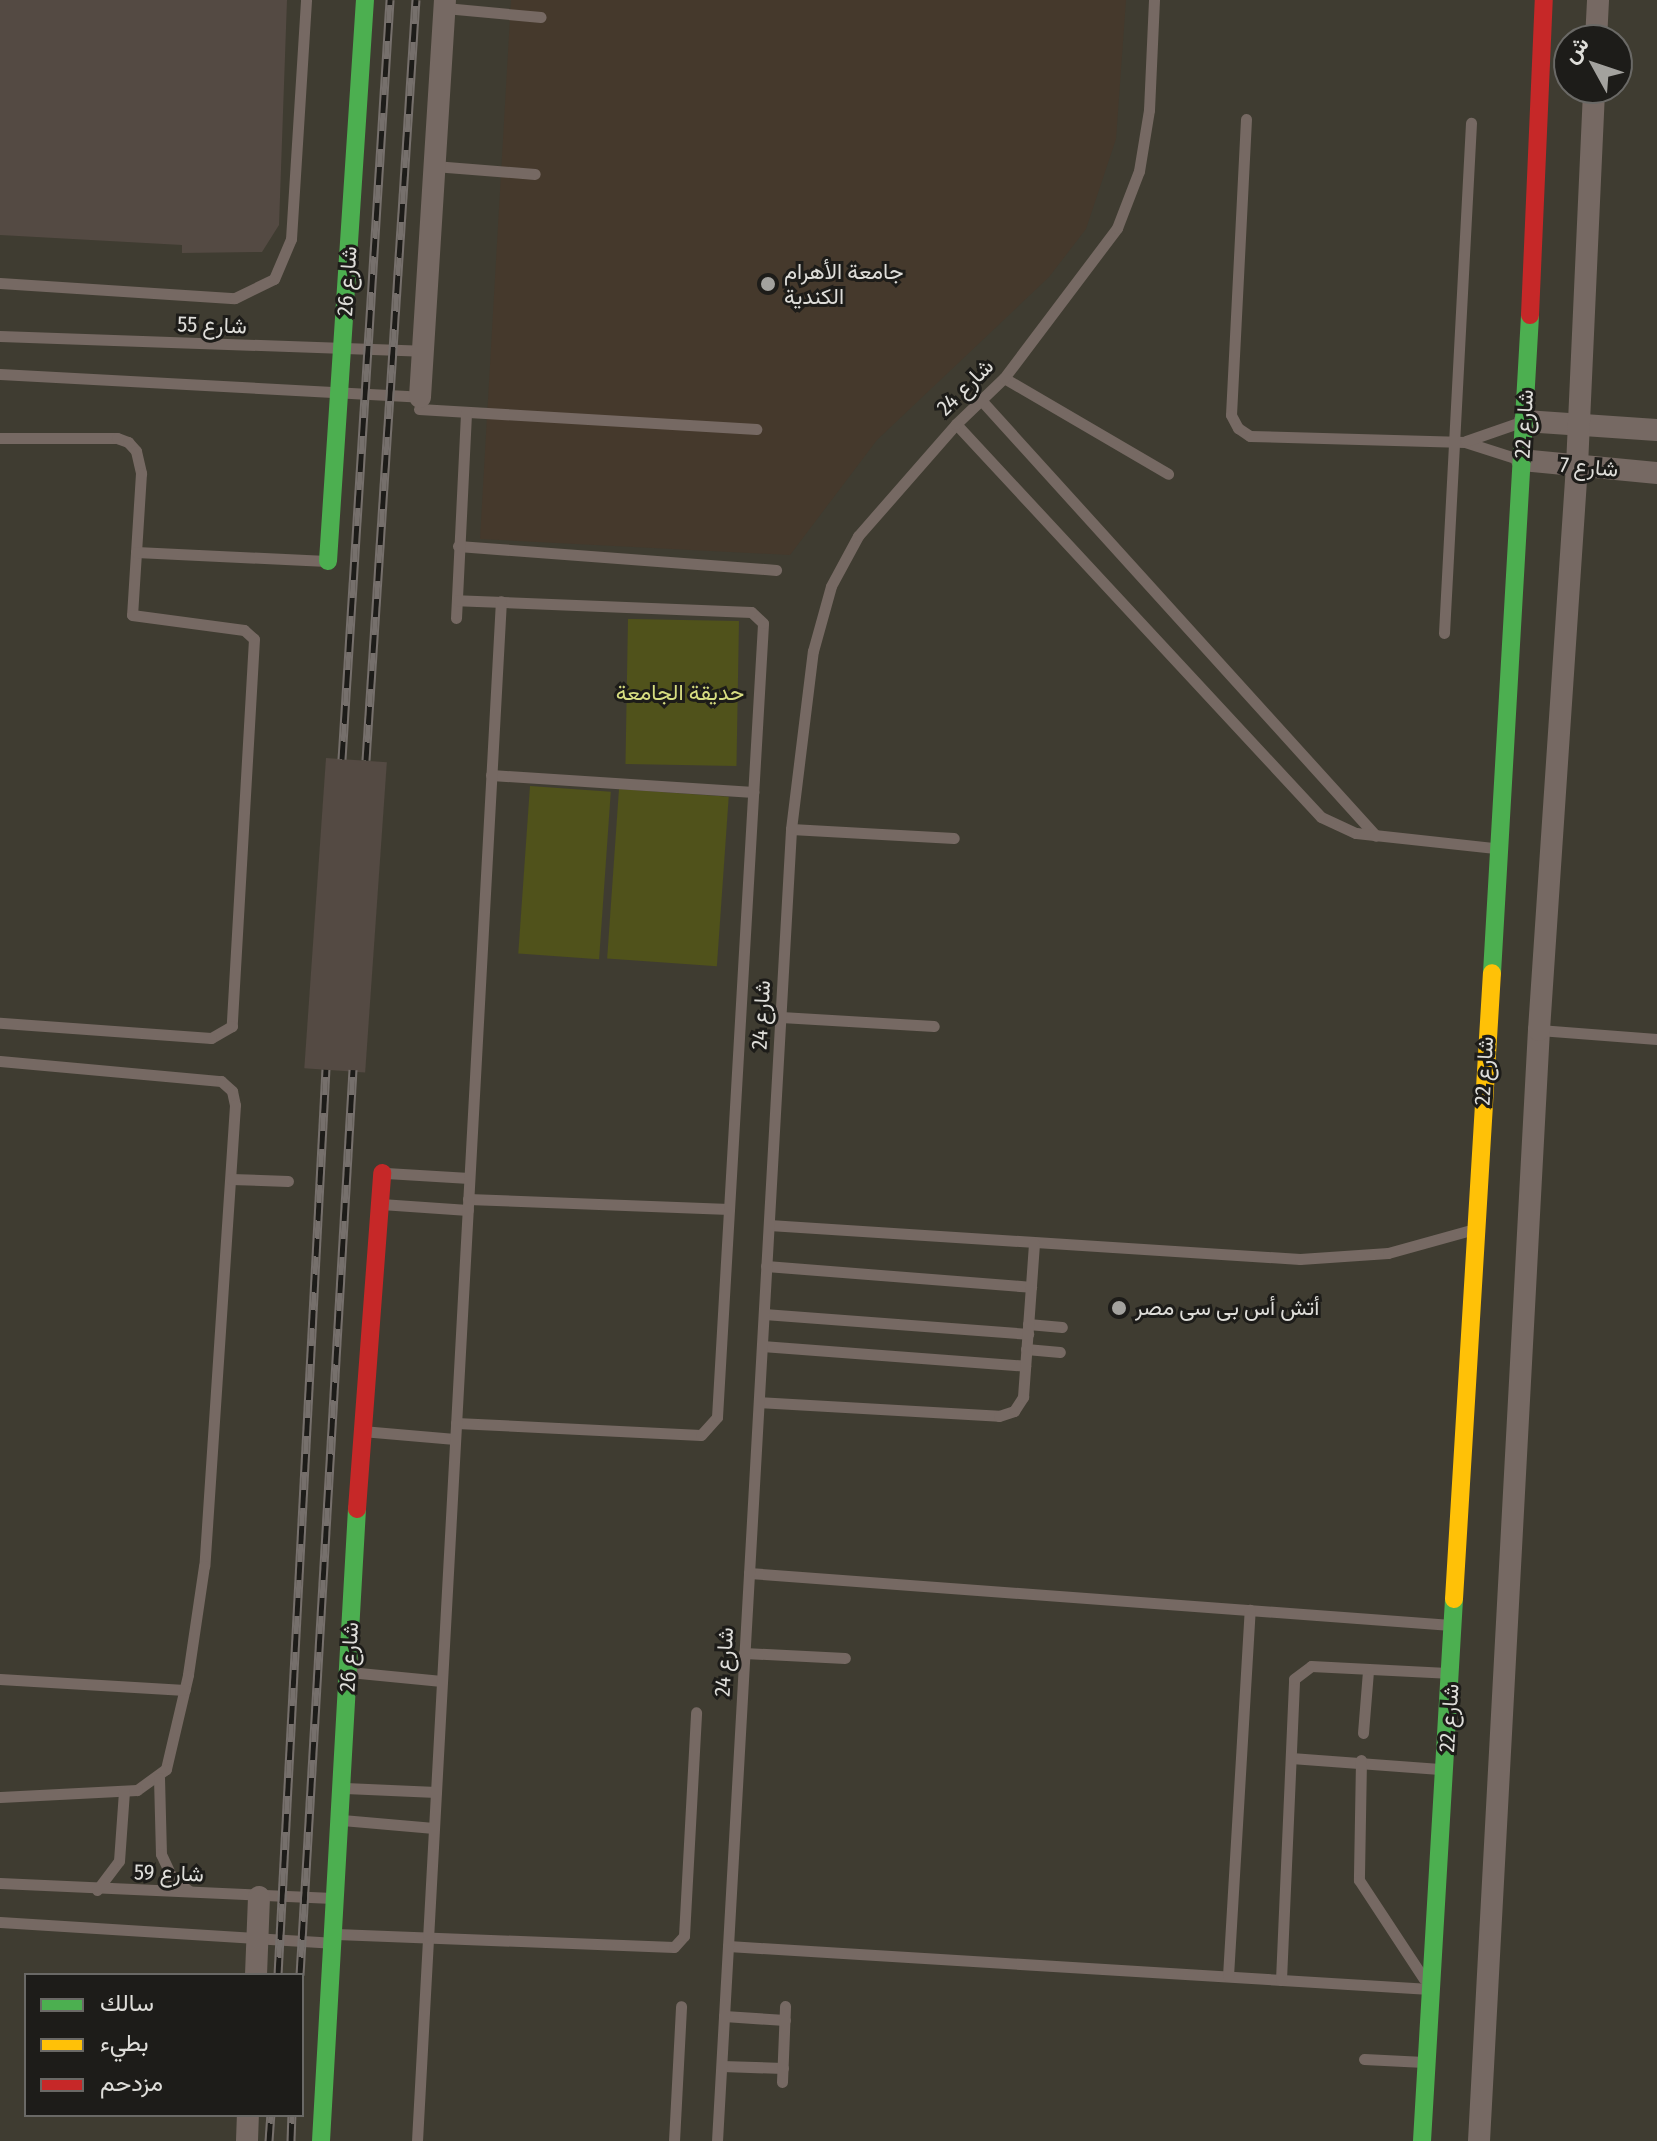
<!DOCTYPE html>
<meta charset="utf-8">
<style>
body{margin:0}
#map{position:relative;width:1657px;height:2141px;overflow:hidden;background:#353330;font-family:"Fira Sans Condensed",Vazirmatn,sans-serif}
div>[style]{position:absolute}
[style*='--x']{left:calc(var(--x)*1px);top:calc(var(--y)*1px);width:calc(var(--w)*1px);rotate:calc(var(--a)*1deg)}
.built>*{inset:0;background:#3f3c31}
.education>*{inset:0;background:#45392c}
.green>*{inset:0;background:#50521b;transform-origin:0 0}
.building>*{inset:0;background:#544a43;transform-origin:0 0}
.lane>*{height:11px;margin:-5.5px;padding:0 5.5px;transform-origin:5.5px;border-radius:5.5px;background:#766963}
.street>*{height:22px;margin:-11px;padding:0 11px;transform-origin:11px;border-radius:11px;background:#766963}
.fast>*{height:18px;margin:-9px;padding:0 9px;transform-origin:9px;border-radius:9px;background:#4caf50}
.slow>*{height:18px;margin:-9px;padding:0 9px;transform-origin:9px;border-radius:9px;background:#ffc107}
.jam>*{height:18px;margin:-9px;padding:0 9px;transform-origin:9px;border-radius:9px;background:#c62828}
.rail>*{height:9px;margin-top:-4.5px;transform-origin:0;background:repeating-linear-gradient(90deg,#1d1c19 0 18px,#76706c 0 36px);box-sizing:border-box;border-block:2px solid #76706c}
.dots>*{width:22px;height:22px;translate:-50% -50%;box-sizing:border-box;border:4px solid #1d1c19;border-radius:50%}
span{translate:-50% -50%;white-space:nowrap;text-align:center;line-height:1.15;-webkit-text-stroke:6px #1d1c19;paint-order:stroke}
.poi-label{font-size:22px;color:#deddd9}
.left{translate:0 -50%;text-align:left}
.street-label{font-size:22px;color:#deddd9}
.park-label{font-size:22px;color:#d7dd81}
.legend{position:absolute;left:24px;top:1973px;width:280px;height:144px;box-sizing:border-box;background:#1d1c19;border:2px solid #6a6966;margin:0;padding:10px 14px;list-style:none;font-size:24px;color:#deddd9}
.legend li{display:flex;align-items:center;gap:16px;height:40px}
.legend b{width:40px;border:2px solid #6a6966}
.north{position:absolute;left:1553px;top:24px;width:80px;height:80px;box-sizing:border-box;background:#1d1c19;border:2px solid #6a6966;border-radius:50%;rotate:310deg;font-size:22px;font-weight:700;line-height:32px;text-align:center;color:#deddd9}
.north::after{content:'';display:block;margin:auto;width:28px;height:36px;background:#a3a29e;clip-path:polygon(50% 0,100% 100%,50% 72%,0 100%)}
</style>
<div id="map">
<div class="built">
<div style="clip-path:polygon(evenodd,0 0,1657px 0,1657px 2141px,0 2141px,0 0,1569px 40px,1617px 40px,1617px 88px,1569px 88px,1569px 40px,0 0,26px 1975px,302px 1975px,302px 2115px,26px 2115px,26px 1975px)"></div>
</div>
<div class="education">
<div style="clip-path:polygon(511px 0,1126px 0,1116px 139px,1086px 229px,1049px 277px,877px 440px,790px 555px,480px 539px)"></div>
</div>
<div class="green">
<div style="left:628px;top:619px;width:111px;height:145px;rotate:1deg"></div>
<div style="left:530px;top:786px;width:81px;height:168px;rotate:4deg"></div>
<div style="left:619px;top:789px;width:110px;height:170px;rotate:4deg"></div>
</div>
<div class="building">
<div style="clip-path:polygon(0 0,287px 0,279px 225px,262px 252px,182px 253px,182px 245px,0 235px)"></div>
<div style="left:326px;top:758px;width:61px;height:311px;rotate:4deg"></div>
</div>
<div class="lane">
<div style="--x:445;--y:8;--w:96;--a:5.4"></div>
<div style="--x:1246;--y:119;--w:296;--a:92.9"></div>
<div style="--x:1231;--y:415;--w:15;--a:62"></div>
<div style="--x:1238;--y:428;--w:14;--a:34"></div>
<div style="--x:1250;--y:436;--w:215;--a:1.6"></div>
<div style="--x:1465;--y:442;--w:59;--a:17.8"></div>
<div style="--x:434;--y:166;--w:101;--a:4.5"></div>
<div style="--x:0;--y:283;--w:235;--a:3.7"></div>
<div style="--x:235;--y:298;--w:43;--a:-26"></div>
<div style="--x:274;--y:279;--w:43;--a:-67"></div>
<div style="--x:291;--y:239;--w:239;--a:-86.4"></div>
<div style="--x:0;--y:336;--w:422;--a:2"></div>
<div style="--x:0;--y:374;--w:421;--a:3.1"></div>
<div style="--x:1004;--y:378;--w:190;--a:30.3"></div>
<div style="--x:981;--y:400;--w:588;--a:47.82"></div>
<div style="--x:419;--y:409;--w:338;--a:3.4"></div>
<div style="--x:956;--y:424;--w:536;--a:47.12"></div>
<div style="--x:1321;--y:817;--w:38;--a:25"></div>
<div style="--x:1356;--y:833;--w:140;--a:6.2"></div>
<div style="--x:0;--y:438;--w:117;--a:0"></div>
<div style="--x:117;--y:438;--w:12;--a:20"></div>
<div style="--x:128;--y:442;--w:12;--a:48"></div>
<div style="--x:136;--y:451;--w:23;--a:77"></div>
<div style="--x:141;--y:473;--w:142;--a:93.6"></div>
<div style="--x:132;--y:615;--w:113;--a:7.6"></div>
<div style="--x:244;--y:630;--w:13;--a:42"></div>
<div style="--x:254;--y:639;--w:388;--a:93.3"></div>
<div style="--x:232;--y:1026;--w:24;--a:150"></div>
<div style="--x:211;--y:1038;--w:212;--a:-175.9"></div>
<div style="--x:1466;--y:441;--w:58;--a:-19.1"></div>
<div style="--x:458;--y:546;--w:319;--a:4.3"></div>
<div style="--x:136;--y:552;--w:191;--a:2.7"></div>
<div style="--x:456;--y:618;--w:206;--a:-87.2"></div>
<div style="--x:1444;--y:633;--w:511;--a:-86.97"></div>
<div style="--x:491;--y:775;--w:263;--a:3.7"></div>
<div style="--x:791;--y:829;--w:163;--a:3.2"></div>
<div style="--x:781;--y:1017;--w:153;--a:3.4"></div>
<div style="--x:1539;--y:1030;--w:118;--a:4.4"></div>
<div style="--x:0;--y:1061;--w:222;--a:5.2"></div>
<div style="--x:221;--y:1081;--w:15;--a:42"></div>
<div style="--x:232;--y:1091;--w:14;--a:78"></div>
<div style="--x:235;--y:1105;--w:462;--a:93.8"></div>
<div style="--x:204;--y:1566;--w:110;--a:98.4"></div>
<div style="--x:188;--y:1675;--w:97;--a:103.2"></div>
<div style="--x:166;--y:1769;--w:36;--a:144"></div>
<div style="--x:137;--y:1790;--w:137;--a:177.1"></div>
<div style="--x:386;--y:1173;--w:83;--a:3.4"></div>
<div style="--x:231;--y:1179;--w:57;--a:2"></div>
<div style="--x:468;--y:1199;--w:261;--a:2.2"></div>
<div style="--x:381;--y:1204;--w:87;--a:3.9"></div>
<div style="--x:769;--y:1225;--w:532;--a:3.66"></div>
<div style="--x:1300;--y:1259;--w:88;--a:-3.9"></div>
<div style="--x:1388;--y:1253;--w:86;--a:-15.5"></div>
<div style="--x:766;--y:1266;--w:266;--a:4.5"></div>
<div style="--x:764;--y:1314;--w:265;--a:4.3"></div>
<div style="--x:1028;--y:1324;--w:34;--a:5"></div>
<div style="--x:762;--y:1346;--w:264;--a:4.3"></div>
<div style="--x:1026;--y:1349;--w:34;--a:5"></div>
<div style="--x:759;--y:1402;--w:240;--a:3.3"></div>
<div style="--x:999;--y:1416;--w:16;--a:-18"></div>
<div style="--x:1014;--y:1411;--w:17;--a:-57"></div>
<div style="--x:1023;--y:1397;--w:154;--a:-85.9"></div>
<div style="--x:456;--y:1423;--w:245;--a:2.8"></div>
<div style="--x:701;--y:1435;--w:24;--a:-48"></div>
<div style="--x:717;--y:1417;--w:795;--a:-86.68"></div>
<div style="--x:763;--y:623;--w:16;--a:-137"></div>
<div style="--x:751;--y:612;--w:294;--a:-177.7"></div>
<div style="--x:362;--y:1431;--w:93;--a:4.9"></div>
<div style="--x:749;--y:1573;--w:704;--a:4.24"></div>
<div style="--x:744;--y:1653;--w:101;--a:2.8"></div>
<div style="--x:349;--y:1672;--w:93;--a:5.5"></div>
<div style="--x:0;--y:1679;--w:185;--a:3.4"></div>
<div style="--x:1363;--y:1733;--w:62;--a:-85.4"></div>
<div style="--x:1291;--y:1758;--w:149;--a:4.2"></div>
<div style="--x:1361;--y:1760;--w:120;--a:91"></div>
<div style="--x:1359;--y:1880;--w:118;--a:56.7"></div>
<div style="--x:159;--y:1778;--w:76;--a:88.5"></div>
<div style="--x:161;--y:1854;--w:26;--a:65"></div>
<div style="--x:172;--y:1878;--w:21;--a:37"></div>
<div style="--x:345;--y:1788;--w:91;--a:2.5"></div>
<div style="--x:342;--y:1820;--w:92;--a:5"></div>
<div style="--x:0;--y:1883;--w:333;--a:2.6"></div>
<div style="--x:97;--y:1890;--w:36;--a:-53"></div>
<div style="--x:119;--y:1861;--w:70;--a:-85.9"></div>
<div style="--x:0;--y:1922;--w:332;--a:3.6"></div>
<div style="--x:336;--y:1934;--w:338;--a:2.2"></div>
<div style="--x:674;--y:1947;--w:15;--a:-48"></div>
<div style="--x:684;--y:1936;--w:224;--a:-86.9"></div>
<div style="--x:728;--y:1946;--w:703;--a:3.51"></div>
<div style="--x:1228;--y:1976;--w:367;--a:-86.6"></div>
<div style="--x:1281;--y:1980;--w:301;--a:-87.5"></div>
<div style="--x:1294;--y:1679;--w:21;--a:-37"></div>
<div style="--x:1311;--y:1666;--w:136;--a:2.9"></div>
<div style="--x:724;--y:2016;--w:61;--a:3.8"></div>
<div style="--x:1364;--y:2059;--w:60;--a:2.9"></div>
<div style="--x:722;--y:2066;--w:61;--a:1.9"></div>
<div style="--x:782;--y:2082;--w:76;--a:-87.7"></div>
<div style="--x:417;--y:2141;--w:1542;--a:-86.88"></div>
<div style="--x:674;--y:2141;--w:135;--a:-87"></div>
<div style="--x:717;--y:2141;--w:1314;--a:-86.77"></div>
<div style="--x:791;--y:829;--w:179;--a:-83"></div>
<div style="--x:813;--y:651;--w:67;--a:-74.5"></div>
<div style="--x:831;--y:586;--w:57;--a:-61.6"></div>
<div style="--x:858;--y:536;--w:149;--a:-48.8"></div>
<div style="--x:956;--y:424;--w:66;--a:-43.8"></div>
<div style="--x:1004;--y:378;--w:188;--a:-53"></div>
<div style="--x:1117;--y:228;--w:61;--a:-68.9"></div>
<div style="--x:1139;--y:171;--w:62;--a:-80.7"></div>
<div style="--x:1149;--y:110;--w:110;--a:-87.4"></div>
</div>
<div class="street">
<div style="--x:1596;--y:40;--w:40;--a:-87.1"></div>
<div style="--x:420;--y:397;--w:398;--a:-86.4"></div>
<div style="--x:1525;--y:421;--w:132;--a:3.9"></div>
<div style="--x:1522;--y:460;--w:136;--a:5.5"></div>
<div style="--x:256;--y:1975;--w:78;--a:-87.8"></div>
<div style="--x:247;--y:2141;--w:26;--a:-88"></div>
<div style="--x:1479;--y:2141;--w:1113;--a:-86.91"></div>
<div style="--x:1539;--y:1030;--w:565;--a:-86.15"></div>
<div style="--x:1577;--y:466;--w:378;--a:-87.4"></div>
</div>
<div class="fast">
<div style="--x:328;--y:561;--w:562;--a:-86.23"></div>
<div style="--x:1492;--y:973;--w:659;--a:-86.69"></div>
<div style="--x:321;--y:2141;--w:633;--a:-86.74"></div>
<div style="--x:1422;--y:2141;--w:543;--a:-86.62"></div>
</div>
<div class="slow">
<div style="--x:1454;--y:1599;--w:627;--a:-86.53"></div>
</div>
<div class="jam">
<div style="--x:1530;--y:315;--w:315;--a:-87.5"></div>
<div style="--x:357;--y:1509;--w:337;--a:-85.7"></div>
</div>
<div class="rail">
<div style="--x:342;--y:759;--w:761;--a:-86.38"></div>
<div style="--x:366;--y:760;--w:762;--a:-86.24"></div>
<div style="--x:278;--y:1975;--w:907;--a:-86.97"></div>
<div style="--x:300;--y:1975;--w:907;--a:-86.65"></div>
<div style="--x:269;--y:2141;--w:26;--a:-86"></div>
<div style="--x:291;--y:2141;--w:26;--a:-88"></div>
</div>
<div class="dots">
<div style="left:768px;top:284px;background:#a3a29e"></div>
<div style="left:1119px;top:1308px;background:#a3a29e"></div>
</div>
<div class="poi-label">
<span class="left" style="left:784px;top:284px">جامعة الأهرام<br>الكندية</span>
<span class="left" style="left:1135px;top:1308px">أتش أس بى سى مصر</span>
</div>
<div class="street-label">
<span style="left:347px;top:281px;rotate:-86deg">شارع 26</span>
<span style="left:212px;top:325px;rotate:2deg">شارع 55</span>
<span style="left:965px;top:387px;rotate:-45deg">شارع 24</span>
<span style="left:1524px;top:424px;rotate:-87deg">شارع 22</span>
<span style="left:1589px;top:467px;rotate:5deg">شارع 7</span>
<span style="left:761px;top:1015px;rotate:-87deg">شارع 24</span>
<span style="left:1484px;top:1071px;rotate:-87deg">شارع 22</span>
<span style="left:349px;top:1657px;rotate:-87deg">شارع 26</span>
<span style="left:724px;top:1662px;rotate:-87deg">شارع 24</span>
<span style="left:1449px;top:1718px;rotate:-86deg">شارع 22</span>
<span style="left:169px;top:1873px;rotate:2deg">شارع 59</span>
</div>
<div class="park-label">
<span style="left:680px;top:693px">حديقة الجامعة</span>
</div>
<ul class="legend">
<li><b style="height:10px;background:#4caf50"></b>سالك</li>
<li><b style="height:10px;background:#ffc107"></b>بطيء</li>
<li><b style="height:10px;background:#c62828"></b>مزدحم</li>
</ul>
<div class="north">ش</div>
</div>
